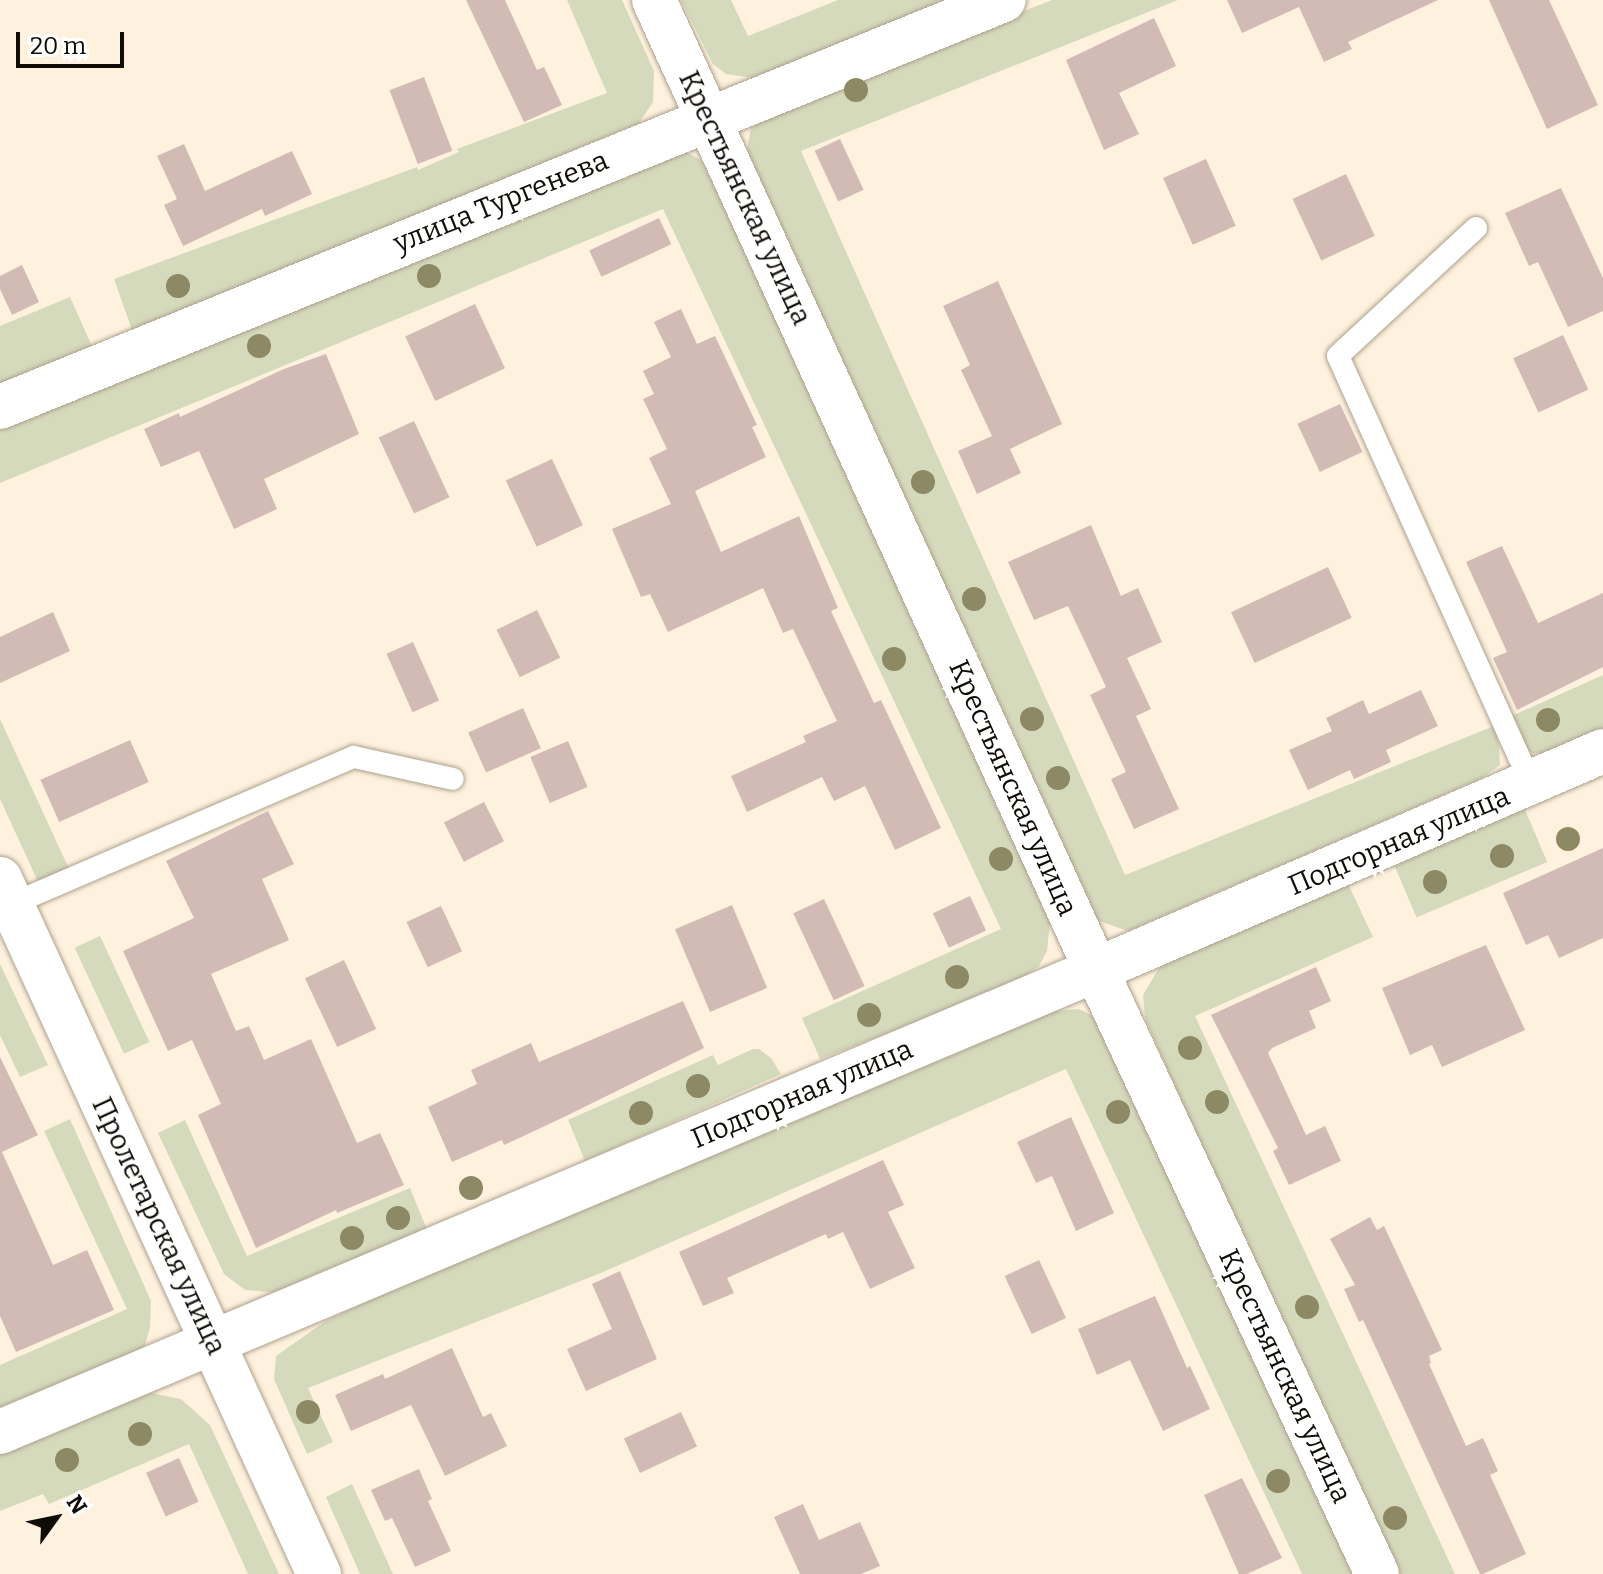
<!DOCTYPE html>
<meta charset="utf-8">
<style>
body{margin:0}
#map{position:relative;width:1603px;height:1574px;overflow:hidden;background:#fef1dd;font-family:Bitter,serif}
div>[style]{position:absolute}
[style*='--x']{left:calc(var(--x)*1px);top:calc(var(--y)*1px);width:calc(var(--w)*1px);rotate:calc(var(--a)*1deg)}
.green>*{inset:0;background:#d6dabc;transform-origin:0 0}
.building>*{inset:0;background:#d3bbb5;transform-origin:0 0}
.roads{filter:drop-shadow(0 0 2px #ada18f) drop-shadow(0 0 2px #ada18f)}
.service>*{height:22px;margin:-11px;padding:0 11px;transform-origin:11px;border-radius:11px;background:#fff}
.minor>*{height:44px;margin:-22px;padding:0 22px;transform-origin:22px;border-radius:22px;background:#fff}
.tertiary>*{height:44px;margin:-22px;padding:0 22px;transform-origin:22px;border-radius:22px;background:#fff}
.trees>*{width:24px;height:24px;margin:-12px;border-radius:50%;background:#8e8965}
span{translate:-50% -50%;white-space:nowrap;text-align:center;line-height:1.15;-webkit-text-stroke:8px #fff;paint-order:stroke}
.street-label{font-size:28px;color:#100c06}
.north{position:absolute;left:16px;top:1478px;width:80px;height:80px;-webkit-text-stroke:6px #fff;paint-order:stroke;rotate:57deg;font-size:22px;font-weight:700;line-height:32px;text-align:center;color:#100c06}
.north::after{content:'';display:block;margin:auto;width:28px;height:36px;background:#100c06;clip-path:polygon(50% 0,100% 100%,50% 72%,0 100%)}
.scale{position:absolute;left:16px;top:32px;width:108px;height:36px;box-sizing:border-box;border:4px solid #100c06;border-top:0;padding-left:10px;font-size:24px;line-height:28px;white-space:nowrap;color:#100c06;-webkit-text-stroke:6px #fff;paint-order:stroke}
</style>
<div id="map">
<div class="green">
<div style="clip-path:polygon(567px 0,622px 0,654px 71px,653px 102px,639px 123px,133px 333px,114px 279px,417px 167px,418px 170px,459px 152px,457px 149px,607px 93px)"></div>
<div style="clip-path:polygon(681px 0,731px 0,748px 36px,838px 0,954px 0,753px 78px,726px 74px,713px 64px)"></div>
<div style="clip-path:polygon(1052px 0,1178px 0,801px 151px,1125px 875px,1494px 726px,1499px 745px,1500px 765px,1482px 778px,1128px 931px,1093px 919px,746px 154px,751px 128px,781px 107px)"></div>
<div style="clip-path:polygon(684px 151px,701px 160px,710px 172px,1050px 922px,1047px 951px,1039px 966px,1028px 974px,1000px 990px,820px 1059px,802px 1018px,1001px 929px,663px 209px,0 483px,0 426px)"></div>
<div style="clip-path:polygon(70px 297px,92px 346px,0 383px,0 326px)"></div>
<div style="clip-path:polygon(1603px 675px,1603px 731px,1542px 753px,1532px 753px,1524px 748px,1507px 718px)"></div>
<div style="clip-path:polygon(0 719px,70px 871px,39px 884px,0 799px)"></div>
<div style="left:1523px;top:805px;width:62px;height:142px;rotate:67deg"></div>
<div style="clip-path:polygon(1344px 875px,1373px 937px,1195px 1016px,1455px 1574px,1395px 1574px,1339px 1459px,1145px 1018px,1143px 995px,1159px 968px,1189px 948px)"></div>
<div style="left:100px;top:936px;width:117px;height:28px;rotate:65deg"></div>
<div style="clip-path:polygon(0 964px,48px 1065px,20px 1077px,0 1035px)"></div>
<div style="clip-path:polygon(1079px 1009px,1099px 1019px,1356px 1574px,1302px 1574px,1066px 1069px,601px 1273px,308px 1388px,333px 1442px,307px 1454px,274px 1379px,276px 1356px,327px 1320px,577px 1203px,1045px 1012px)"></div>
<div style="clip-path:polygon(753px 1049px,759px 1049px,771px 1058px,781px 1074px,585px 1161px,568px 1120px,713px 1055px,718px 1065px)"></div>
<div style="clip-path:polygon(70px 1119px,151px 1301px,150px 1328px,145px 1345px,129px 1361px,0 1415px,0 1365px,127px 1309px,44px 1131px)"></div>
<div style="clip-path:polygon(185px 1120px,247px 1256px,410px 1188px,428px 1232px,280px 1293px,245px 1290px,224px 1274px,158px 1133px)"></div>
<div style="clip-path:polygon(151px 1393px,181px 1399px,210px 1425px,279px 1574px,248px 1574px,189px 1444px,49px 1504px,43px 1494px,0 1511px,0 1451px,131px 1397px)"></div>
<div style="clip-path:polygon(352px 1484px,393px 1574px,360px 1574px,326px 1497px)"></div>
</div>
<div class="building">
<div style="clip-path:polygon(466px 0,505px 0,537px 70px,544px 67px,562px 105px,524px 122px)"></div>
<div style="clip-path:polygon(1227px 0,1438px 0,1348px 42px,1352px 49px,1324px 62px,1299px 7px,1242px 33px)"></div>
<div style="clip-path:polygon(1489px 0,1549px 0,1598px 105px,1547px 129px)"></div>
<div style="clip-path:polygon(1154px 18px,1176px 66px,1119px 93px,1139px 134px,1104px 150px,1066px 60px)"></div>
<div style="left:424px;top:77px;width:79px;height:37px;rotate:69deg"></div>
<div style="left:840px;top:139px;width:56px;height:28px;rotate:65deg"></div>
<div style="clip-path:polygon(184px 144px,205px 191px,292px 151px,312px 194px,265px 216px,262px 209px,183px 246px,164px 205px,177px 199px,157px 156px)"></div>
<div style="left:1206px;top:159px;width:73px;height:47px;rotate:66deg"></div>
<div style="left:1346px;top:174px;width:68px;height:59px;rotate:65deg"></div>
<div style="clip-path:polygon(1561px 188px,1603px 278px,1603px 311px,1568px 327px,1538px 262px,1529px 266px,1505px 213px)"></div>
<div style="left:659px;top:218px;width:29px;height:77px;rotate:65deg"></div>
<div style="clip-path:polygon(22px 265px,39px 302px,12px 315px,0 289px,0 276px)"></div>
<div style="clip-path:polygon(998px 281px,1062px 424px,1010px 449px,1021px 473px,977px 494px,958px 451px,992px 436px,961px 370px,970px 365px,943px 306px)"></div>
<div style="left:475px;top:304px;width:71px;height:77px;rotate:65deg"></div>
<div style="clip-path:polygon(681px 309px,697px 344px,715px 336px,757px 425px,752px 427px,766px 457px,695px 491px,721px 552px,799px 516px,838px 608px,831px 611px,874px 703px,881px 700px,941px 828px,895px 850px,865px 786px,834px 801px,822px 777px,747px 812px,731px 776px,806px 742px,803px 736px,837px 721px,793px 629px,783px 633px,763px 588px,668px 632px,650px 594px,641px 597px,612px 529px,671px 504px,649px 458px,667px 449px,643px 399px,654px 394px,643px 371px,671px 357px,654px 322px)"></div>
<div style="left:1563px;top:335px;width:60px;height:55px;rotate:65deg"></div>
<div style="clip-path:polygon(326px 354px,359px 434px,264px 479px,277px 509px,234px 529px,199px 451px,161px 467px,144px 429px,179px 413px,180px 417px,284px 369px)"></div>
<div style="left:1340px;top:404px;width:53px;height:47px;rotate:65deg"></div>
<div style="left:414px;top:421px;width:84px;height:39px;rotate:65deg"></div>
<div style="left:552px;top:459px;width:73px;height:51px;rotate:65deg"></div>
<div style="clip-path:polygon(1091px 525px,1121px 596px,1138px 588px,1162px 642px,1127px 658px,1151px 709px,1136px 716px,1179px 809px,1134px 829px,1111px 779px,1126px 772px,1090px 695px,1106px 687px,1068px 606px,1034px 620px,1008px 562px)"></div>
<div style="clip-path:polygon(1502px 546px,1538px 623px,1603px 593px,1603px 667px,1517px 710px,1493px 658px,1507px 652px,1466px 562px)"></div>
<div style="left:1328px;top:567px;width:56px;height:107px;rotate:65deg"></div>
<div style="left:537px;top:610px;width:53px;height:45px;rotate:64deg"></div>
<div style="clip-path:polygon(53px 612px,70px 651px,0 683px,0 637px)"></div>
<div style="left:413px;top:642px;width:64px;height:29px;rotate:66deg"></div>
<div style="clip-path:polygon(1421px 690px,1438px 726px,1386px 750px,1391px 762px,1354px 779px,1350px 770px,1308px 790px,1289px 750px,1332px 731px,1326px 718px,1363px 700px,1369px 714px)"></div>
<div style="left:523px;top:708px;width:44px;height:60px;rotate:66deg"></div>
<div style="left:130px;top:740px;width:46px;height:98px;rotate:66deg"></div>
<div style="left:568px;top:741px;width:50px;height:41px;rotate:67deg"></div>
<div style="left:484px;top:802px;width:44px;height:45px;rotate:63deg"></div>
<div style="clip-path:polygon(268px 811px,294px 864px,262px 879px,289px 940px,211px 974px,236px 1031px,249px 1026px,264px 1060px,311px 1039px,357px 1143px,380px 1133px,404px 1185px,337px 1213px,336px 1210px,256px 1248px,198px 1115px,221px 1104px,192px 1040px,168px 1051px,123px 951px,194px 918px,166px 861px)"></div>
<div style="clip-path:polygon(1603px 848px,1603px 938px,1559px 958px,1548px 935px,1526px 945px,1503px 893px)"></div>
<div style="left:970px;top:896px;width:38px;height:41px;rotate:65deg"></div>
<div style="left:824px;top:899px;width:96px;height:34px;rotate:65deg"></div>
<div style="left:732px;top:905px;width:90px;height:62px;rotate:67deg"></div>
<div style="left:441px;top:906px;width:50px;height:38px;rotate:65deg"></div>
<div style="clip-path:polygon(1486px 945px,1525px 1030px,1442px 1067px,1432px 1045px,1410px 1055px,1382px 988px)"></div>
<div style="left:344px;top:960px;width:76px;height:43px;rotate:65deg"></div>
<div style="clip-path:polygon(1316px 967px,1331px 1001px,1309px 1011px,1316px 1028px,1272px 1048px,1268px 1053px,1306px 1135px,1325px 1126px,1341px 1161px,1289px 1185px,1273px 1151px,1278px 1148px,1211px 1015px)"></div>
<div style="clip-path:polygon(683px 1001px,704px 1048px,562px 1118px,504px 1145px,502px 1140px,452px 1162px,428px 1107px,477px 1084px,471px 1070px,531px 1043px,539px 1062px)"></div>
<div style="clip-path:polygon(0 1057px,38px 1135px,2px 1152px,53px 1265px,87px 1250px,114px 1310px,16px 1352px,0 1316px)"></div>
<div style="clip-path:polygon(1071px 1117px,1114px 1213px,1076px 1231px,1052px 1176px,1036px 1183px,1017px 1142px)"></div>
<div style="clip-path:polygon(883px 1160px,904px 1205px,888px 1212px,915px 1268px,870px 1289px,843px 1232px,828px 1239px,826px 1234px,727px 1278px,734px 1293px,703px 1306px,679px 1252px)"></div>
<div style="clip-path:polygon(1370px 1217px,1377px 1230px,1384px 1226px,1442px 1350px,1429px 1356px,1431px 1363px,1429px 1364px,1466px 1446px,1483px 1438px,1498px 1471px,1490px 1475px,1526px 1554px,1483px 1574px,1480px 1574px,1363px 1320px,1359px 1322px,1344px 1289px,1355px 1285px,1330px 1239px)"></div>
<div style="left:1039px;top:1260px;width:64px;height:38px;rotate:65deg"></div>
<div style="clip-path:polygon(620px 1271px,657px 1359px,586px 1391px,567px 1349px,612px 1329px,592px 1284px)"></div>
<div style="clip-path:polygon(1155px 1296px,1187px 1368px,1190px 1366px,1210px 1409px,1163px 1431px,1130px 1360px,1097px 1375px,1078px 1329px)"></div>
<div style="clip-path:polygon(452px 1348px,483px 1417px,491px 1413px,507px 1446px,445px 1476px,411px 1405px,351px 1431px,335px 1395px,383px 1374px,385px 1379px)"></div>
<div style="left:681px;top:1412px;width:38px;height:63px;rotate:65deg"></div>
<div style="left:179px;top:1458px;width:48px;height:36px;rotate:66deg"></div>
<div style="clip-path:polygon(419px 1469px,432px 1499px,428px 1501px,451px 1551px,415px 1567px,392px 1518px,385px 1521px,371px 1490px)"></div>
<div style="clip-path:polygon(1242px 1478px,1282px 1558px,1247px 1574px,1239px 1574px,1204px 1495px)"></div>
<div style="clip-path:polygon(803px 1504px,819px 1540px,860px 1522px,880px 1566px,861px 1574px,800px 1574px,774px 1517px)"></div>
</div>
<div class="roads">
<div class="service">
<div style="--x:1476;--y:228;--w:188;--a:137.2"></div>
<div style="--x:1338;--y:356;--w:470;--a:65.7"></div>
<div style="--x:12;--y:904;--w:372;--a:-23.3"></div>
<div style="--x:354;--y:757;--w:101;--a:12.5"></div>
</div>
<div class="minor">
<div style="--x:654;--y:0;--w:1066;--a:65.5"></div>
<div style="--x:1096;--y:970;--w:666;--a:65.05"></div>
<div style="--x:0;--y:407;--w:1083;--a:-22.07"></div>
<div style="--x:0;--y:1432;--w:1189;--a:-22.86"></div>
<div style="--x:1096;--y:970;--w:552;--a:-23.36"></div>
</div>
<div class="tertiary">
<div style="--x:0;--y:879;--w:765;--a:65.35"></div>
</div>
</div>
<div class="trees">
<div style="left:856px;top:90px"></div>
<div style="left:429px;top:276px"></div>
<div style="left:178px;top:286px"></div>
<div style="left:259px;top:346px"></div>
<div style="left:923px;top:482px"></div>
<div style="left:974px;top:599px"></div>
<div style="left:894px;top:659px"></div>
<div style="left:1032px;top:719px"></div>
<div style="left:1548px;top:720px"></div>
<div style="left:1058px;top:778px"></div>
<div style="left:1568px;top:839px"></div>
<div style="left:1502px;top:856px"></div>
<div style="left:1001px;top:859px"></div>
<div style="left:1435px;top:882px"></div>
<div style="left:957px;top:977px"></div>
<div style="left:869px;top:1015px"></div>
<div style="left:1190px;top:1048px"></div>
<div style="left:698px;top:1086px"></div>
<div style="left:1217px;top:1102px"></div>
<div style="left:1118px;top:1112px"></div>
<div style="left:641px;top:1113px"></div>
<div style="left:471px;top:1188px"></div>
<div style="left:398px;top:1218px"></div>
<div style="left:352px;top:1238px"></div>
<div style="left:1307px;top:1307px"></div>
<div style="left:308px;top:1412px"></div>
<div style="left:140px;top:1434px"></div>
<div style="left:67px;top:1460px"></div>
<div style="left:1278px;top:1481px"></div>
<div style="left:1395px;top:1518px"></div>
</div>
<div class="street-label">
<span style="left:745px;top:198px;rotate:65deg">Крестьянская улица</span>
<span style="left:501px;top:202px;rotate:-22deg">улица Тургенева</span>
<span style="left:1013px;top:788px;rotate:66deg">Крестьянская улица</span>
<span style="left:1399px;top:841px;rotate:-23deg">Подгорная улица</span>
<span style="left:802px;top:1094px;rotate:-23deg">Подгорная улица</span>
<span style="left:159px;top:1226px;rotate:65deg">Пролетарская улица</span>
<span style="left:1285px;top:1376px;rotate:65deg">Крестьянская улица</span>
</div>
<div class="north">N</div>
<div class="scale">20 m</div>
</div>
